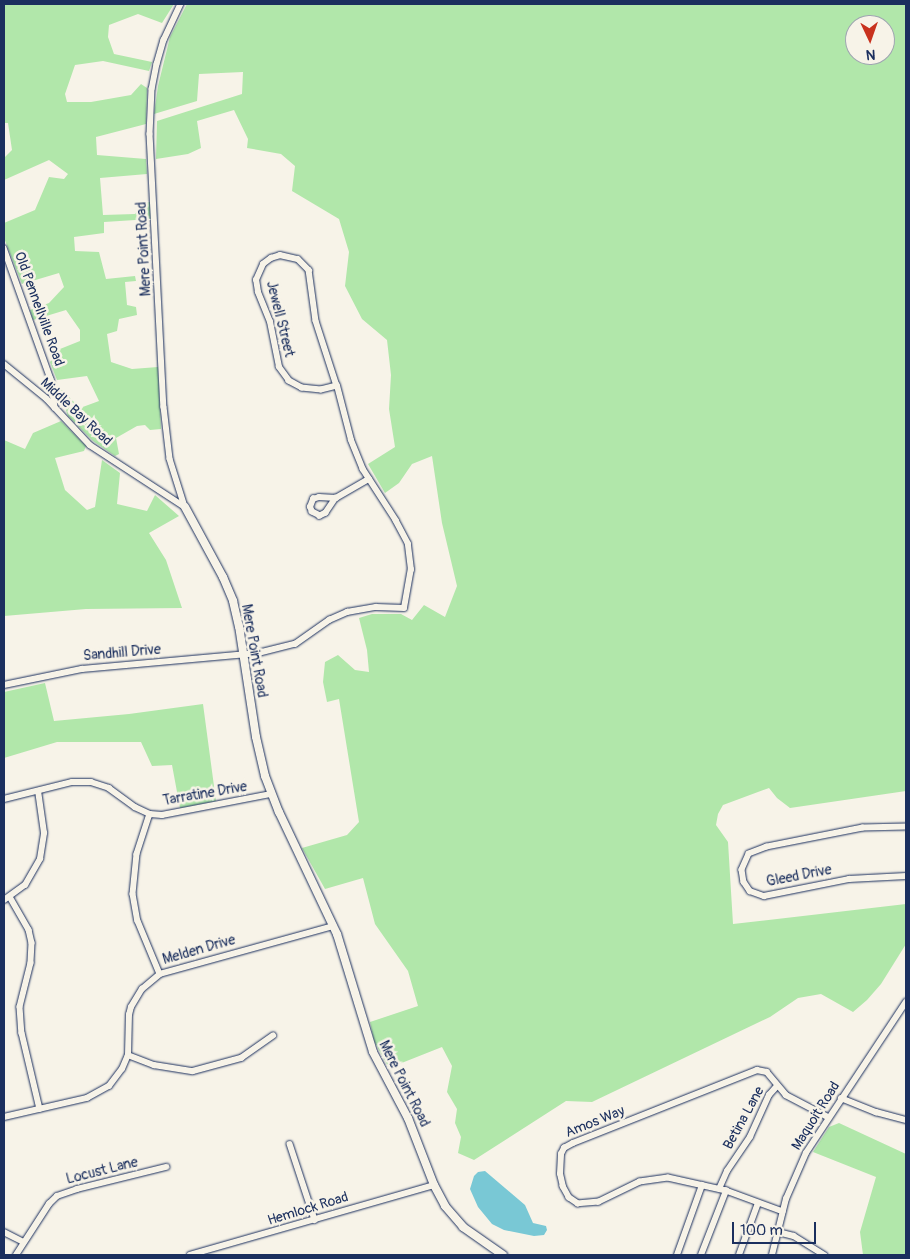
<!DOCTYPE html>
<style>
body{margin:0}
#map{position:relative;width:910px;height:1259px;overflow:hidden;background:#f7f3e8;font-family:Pangolin,sans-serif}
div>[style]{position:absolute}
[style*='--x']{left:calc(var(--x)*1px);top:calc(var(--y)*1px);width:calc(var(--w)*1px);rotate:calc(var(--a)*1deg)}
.green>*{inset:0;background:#b1e7aa}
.water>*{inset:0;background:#79c8d5}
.roads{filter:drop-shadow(0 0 1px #1b2f5e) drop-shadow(0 0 1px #1b2f5e)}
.street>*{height:5.5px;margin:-2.75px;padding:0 2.75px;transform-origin:2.75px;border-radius:2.75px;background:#f7f3e8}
.secondary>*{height:8px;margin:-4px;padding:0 4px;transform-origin:4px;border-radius:4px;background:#f7f3e8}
span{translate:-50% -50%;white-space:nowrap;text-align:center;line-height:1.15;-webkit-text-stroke:5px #f7f3e8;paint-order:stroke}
.street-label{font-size:14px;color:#1b2f5e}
.frame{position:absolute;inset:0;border:5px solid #1b2f5e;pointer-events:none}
.north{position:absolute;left:845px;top:15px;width:50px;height:50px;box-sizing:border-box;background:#f7f3e8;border:1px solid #9fa5b1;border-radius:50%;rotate:177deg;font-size:14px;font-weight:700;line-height:20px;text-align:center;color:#1b2f5e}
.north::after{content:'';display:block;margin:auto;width:18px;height:22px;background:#c8321e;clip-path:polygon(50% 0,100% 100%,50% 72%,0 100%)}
.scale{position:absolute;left:732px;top:1222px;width:84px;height:22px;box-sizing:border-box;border:2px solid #1b2f5e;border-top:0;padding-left:6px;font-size:15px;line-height:18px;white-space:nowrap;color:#1b2f5e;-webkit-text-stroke:4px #f7f3e8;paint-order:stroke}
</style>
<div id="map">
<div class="green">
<div style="clip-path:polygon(4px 4px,174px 4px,162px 23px,138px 14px,109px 25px,108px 37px,114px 54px,152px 62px,149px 71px,103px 61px,75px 65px,65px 94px,67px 102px,91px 102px,131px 95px,141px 84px,147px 88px,146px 124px,96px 137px,97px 155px,146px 159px,147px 174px,100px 178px,103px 215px,135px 214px,142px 203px,150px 202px,151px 219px,104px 222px,104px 233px,74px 237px,75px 251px,99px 252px,106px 279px,135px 276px,136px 281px,125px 282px,127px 305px,136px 307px,137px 315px,119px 319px,117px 331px,107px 334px,111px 362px,132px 369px,158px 367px,161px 429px,150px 430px,145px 425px,137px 426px,116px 438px,119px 454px,115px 456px,93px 441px,68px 416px,59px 390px,61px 389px,80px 408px,99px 401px,87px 376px,57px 380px,50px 362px,60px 349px,80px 341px,80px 330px,66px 310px,33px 320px,30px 310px,49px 303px,64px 287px,59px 273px,22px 284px,4px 238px,4px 223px,35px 210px,49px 177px,64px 179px,68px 174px,49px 160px,4px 180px,4px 158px,12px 150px,8px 123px,4px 123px)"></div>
<div style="clip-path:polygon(evenodd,187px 4px,906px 4px,906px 791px,790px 808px,777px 798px,769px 788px,723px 805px,718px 814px,716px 825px,728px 842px,733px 924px,906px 904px,906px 944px,881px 984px,867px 1000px,853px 1012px,821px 994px,798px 998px,770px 1017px,592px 1102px,566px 1101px,474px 1160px,458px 1153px,461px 1137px,455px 1123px,457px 1109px,447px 1092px,452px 1066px,442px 1047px,389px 1068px,374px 1041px,370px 1022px,418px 1006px,408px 971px,375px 924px,363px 878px,325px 889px,302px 848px,347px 835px,359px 822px,339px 699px,327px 702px,323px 682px,325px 662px,338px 655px,355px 670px,369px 672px,367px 650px,359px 618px,372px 614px,401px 614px,412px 620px,424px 605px,445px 617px,457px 586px,442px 523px,432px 456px,412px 464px,399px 483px,385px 493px,368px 464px,395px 447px,389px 409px,391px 375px,387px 340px,362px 319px,345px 286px,349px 252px,339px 219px,292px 191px,295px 166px,281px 154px,247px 148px,248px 139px,234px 110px,197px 121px,201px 148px,188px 154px,156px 159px,157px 121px,242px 94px,243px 72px,199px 74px,197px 101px,154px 114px,158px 86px,170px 37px,187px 4px,855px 25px,885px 25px,885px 55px,855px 55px,855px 25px)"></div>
<div style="clip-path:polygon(61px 421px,86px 446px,84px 451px,55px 458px,65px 490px,87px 510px,95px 507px,102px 460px,120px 473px,117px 504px,147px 511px,155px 495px,179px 516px,149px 533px,166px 560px,182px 608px,86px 609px,4px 616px,4px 440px,25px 449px,33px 433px)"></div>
<div style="clip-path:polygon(45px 683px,54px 721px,129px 714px,203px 704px,216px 801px,180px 808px,172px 765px,152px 766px,141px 742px,57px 742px,4px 758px,4px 692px)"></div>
<div style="clip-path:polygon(839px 1123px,906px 1154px,906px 1255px,863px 1255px,860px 1232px,876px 1177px,813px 1152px,829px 1127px)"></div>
</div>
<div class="water">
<div style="clip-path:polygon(485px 1171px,525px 1205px,533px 1223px,546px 1226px,547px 1230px,544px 1235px,534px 1236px,504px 1230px,492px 1224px,478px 1207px,470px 1189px,474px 1176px,478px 1172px)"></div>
</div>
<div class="roads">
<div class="street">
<div style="--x:181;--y:4;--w:40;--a:115"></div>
<div style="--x:164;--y:40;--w:25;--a:106"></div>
<div style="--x:157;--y:64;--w:25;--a:101"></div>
<div style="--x:152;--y:89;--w:45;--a:92.5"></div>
<div style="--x:150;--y:134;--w:273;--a:87.1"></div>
<div style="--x:164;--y:407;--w:52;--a:83.4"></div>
<div style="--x:170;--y:459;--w:50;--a:72.6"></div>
<div style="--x:4;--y:248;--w:139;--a:70.3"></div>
<div style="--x:51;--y:379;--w:29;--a:82"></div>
<div style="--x:280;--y:255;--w:18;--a:13"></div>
<div style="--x:298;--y:259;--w:16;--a:45"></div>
<div style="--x:309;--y:270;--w:51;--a:82.2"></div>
<div style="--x:316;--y:321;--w:68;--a:72.1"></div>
<div style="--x:337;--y:386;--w:16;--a:166"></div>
<div style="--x:321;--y:390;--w:19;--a:-174"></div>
<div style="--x:302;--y:388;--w:15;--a:-152"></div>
<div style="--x:289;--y:381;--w:17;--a:-126"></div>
<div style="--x:279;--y:367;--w:46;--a:-101.3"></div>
<div style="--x:270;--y:322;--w:32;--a:-112"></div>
<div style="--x:258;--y:292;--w:12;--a:-99"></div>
<div style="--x:256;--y:280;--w:17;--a:-66"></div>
<div style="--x:263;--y:264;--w:10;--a:-37"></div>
<div style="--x:271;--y:258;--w:9;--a:-18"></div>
<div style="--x:4;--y:364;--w:55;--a:39.1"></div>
<div style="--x:47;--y:399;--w:63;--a:46.9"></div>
<div style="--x:90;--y:445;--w:113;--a:33.1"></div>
<div style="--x:319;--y:497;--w:17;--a:3"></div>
<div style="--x:336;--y:498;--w:18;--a:124"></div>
<div style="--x:326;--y:513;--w:7;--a:153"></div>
<div style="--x:320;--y:516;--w:9;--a:-153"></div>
<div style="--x:312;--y:512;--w:5;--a:-112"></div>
<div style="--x:310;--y:507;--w:9;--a:-69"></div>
<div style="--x:313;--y:499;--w:6;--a:-18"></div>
<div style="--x:336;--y:498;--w:38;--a:-30"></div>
<div style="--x:4;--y:685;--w:80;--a:-11.6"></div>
<div style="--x:82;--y:669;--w:177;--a:-5.2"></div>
<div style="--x:258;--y:653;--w:38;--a:-14"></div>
<div style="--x:295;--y:644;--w:42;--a:-35.2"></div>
<div style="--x:329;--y:620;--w:20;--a:-24"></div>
<div style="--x:347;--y:612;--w:29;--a:-10"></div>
<div style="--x:376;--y:607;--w:28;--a:2"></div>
<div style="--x:404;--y:608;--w:39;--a:-80"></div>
<div style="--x:411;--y:570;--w:26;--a:-97"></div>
<div style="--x:408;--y:544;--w:26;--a:-118"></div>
<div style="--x:396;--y:521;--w:61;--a:-122.9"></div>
<div style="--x:363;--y:470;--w:32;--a:-112"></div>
<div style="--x:351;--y:440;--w:56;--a:-104.5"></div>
<div style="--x:4;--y:799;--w:70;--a:-14"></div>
<div style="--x:72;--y:782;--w:19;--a:0"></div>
<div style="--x:91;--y:782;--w:19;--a:18"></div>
<div style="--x:109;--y:788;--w:32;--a:36"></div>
<div style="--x:135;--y:807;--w:17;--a:25"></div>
<div style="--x:150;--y:814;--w:12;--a:5"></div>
<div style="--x:162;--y:815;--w:111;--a:-10.9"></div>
<div style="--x:150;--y:814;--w:42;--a:108"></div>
<div style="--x:137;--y:854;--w:40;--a:95.7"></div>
<div style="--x:133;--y:894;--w:27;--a:80"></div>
<div style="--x:138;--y:921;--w:57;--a:67.5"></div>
<div style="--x:906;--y:827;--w:43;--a:178.7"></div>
<div style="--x:863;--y:828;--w:98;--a:168.8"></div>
<div style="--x:767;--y:847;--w:19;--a:159"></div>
<div style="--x:749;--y:854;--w:17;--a:114"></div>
<div style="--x:742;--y:870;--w:12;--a:81"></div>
<div style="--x:744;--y:882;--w:11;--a:56"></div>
<div style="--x:750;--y:891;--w:15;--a:20"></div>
<div style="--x:764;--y:896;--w:87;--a:-11.3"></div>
<div style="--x:849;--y:879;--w:57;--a:-3"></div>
<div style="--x:10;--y:897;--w:38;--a:60"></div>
<div style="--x:29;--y:930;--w:13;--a:77"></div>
<div style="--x:32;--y:943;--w:20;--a:93"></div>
<div style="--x:31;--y:963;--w:45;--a:104"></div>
<div style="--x:20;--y:1007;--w:26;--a:86"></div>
<div style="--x:22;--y:1033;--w:78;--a:76.7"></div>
<div style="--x:4;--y:900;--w:26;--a:-36"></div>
<div style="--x:25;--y:885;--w:30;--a:-60"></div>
<div style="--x:40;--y:859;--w:26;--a:-81"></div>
<div style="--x:44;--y:833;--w:42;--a:-98.1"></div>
<div style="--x:128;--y:1055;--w:28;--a:21"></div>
<div style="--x:154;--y:1065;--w:39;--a:9"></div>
<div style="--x:193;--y:1071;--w:50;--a:-15.2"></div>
<div style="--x:241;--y:1058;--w:39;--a:-35"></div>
<div style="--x:841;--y:1098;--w:38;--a:22"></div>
<div style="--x:876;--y:1112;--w:31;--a:15"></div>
<div style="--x:4;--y:1117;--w:85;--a:-12.9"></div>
<div style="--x:87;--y:1098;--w:25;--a:-29"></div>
<div style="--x:109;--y:1086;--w:21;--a:-53"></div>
<div style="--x:122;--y:1069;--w:15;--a:-67"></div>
<div style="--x:128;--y:1055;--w:40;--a:-88.6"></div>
<div style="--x:129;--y:1015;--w:8;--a:-76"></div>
<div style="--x:131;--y:1007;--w:21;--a:-59"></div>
<div style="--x:142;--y:989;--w:23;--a:-40"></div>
<div style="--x:160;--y:974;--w:180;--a:-15.5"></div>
<div style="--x:290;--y:1144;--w:80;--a:71.8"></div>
<div style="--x:719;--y:1189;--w:20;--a:-66"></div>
<div style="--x:727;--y:1171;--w:41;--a:-55.9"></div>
<div style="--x:750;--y:1137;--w:46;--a:-65.7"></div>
<div style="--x:769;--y:1095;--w:12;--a:-48"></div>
<div style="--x:783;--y:1212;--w:61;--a:-159.8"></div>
<div style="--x:726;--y:1191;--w:59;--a:-167.4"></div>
<div style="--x:668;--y:1178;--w:28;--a:172"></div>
<div style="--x:640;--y:1182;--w:46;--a:154"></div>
<div style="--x:599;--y:1202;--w:21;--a:175"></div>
<div style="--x:578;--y:1204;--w:11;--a:-146"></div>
<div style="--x:569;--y:1198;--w:13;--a:-119"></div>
<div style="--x:563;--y:1187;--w:13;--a:-103"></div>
<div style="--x:560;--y:1174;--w:20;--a:-87"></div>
<div style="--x:561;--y:1154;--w:7;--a:-63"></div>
<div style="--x:564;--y:1148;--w:10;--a:-29"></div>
<div style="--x:573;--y:1143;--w:198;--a:-21.6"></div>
<div style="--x:757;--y:1070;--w:10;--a:11"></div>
<div style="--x:767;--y:1072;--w:30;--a:50"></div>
<div style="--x:786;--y:1095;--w:47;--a:27.6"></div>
<div style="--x:4;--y:1232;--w:22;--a:27"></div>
<div style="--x:778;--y:1232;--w:16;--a:14"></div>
<div style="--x:794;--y:1236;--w:36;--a:32"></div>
<div style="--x:16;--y:1255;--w:61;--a:-57.1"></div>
<div style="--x:49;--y:1204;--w:11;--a:-45"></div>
<div style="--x:57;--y:1196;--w:21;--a:-19"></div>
<div style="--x:77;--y:1189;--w:92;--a:-13.9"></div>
<div style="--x:190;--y:1255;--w:254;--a:-16"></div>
<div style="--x:677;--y:1255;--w:74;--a:-70.3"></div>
<div style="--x:701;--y:1255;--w:69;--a:-68.7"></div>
<div style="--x:739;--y:1255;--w:55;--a:-69.9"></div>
<div style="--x:772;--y:1255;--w:58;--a:-76"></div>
<div style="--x:786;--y:1199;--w:50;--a:-66.5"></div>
<div style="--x:806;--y:1153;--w:181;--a:-56.5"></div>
</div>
<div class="secondary">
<div style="--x:185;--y:507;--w:80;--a:61.5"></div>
<div style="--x:223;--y:577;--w:26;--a:67"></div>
<div style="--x:233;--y:601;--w:26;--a:77"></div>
<div style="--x:239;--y:626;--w:112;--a:81.3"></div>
<div style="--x:256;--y:737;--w:40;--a:77"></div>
<div style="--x:265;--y:776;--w:39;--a:69"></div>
<div style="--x:279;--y:812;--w:135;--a:64.6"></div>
<div style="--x:337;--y:934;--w:123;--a:73"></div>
<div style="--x:373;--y:1052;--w:75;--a:62.1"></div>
<div style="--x:408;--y:1118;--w:72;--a:68.8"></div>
<div style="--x:434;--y:1185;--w:24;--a:62"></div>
<div style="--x:445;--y:1206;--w:28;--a:49"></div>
<div style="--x:463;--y:1227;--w:49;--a:35"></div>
</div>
</div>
<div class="street-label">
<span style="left:144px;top:249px;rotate:-93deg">Mere Point Road</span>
<span style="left:39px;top:309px;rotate:70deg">Old Pennellville Road</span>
<span style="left:280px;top:319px;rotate:76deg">Jewell Street</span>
<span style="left:76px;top:412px;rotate:43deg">Middle Bay Road</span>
<span style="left:254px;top:651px;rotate:80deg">Mere Point Road</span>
<span style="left:122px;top:653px;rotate:-5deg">Sandhill Drive</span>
<span style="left:205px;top:794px;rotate:-10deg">Tarratine Drive</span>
<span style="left:799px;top:876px;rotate:-11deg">Gleed Drive</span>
<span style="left:199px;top:950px;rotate:-16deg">Melden Drive</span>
<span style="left:404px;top:1084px;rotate:63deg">Mere Point Road</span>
<span style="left:816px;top:1116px;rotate:-58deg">Maquoit Road</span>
<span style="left:744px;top:1118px;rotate:-61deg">Betina Lane</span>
<span style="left:595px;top:1122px;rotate:-22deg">Amos Way</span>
<span style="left:102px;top:1171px;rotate:-14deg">Locust Lane</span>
<span style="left:308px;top:1209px;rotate:-17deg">Hemlock Road</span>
</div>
<div class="frame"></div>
<div class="north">N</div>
<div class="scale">100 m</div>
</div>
